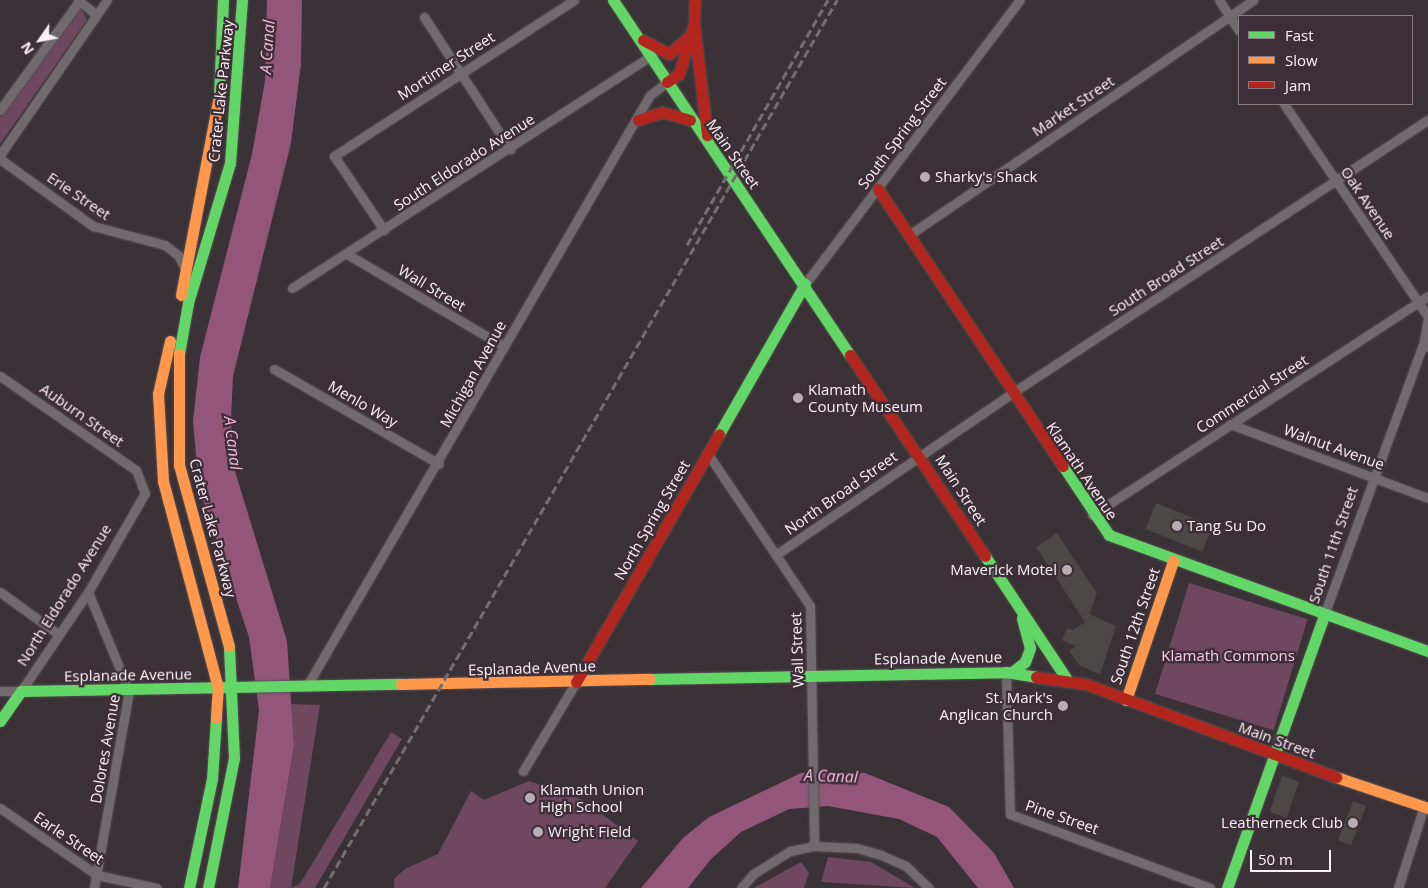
<!DOCTYPE html>
<style>
body{margin:0}
#map{position:relative;width:1428px;height:888px;overflow:hidden;background:#3a3236;font-family:"Open Sans",sans-serif}
div>[style]{position:absolute}
[style*='--x']{left:calc(var(--x)*1px);top:calc(var(--y)*1px);width:calc(var(--w)*1px);rotate:calc(var(--a)*1deg)}
.green>*{inset:0;background:#6f485f;transform-origin:0 0}
.water>*{inset:0;background:#93567a}
.building>*{inset:0;background:#4b4846;transform-origin:0 0}
.roads{filter:drop-shadow(0 0 1px #554e51) drop-shadow(0 0 1px #554e51)}
.street>*{height:9px;margin:-4.5px;padding:0 4.5px;transform-origin:4.5px;border-radius:4.5px;background:#70696d}
.fast>*{height:11px;margin:-5.5px;padding:0 5.5px;transform-origin:5.5px;border-radius:5.5px;background:#63d668}
.slow>*{height:11px;margin:-5.5px;padding:0 5.5px;transform-origin:5.5px;border-radius:5.5px;background:#ff974d}
.jam>*{height:11px;margin:-5.5px;padding:0 5.5px;transform-origin:5.5px;border-radius:5.5px;background:#b3261e}
.rail>*{height:3px;margin-top:-1.5px;transform-origin:0;background:repeating-linear-gradient(90deg,#746e71 0 8px,transparent 0 12px)}
.dots>*{width:14px;height:14px;translate:-50% -50%;box-sizing:border-box;border:2px solid #3e2e37;border-radius:50%}
span{translate:-50% -50%;white-space:nowrap;text-align:center;line-height:1.15;-webkit-text-stroke:4.5px #3e2e37;paint-order:stroke}
.street-label{font-size:15px;color:#fbf0f6}
.poi-label{font-size:15px;color:#fbf0f6}
.left{translate:0 -50%;text-align:left}
.right{translate:-100% -50%;text-align:right}
.park-label{font-size:15px;color:#f7cfe5}
.water-label{font-size:16px;color:#f6bcdc;font-style:italic}
.legend{position:absolute;left:1238px;top:15px;width:175px;height:90px;box-sizing:border-box;background:#3e2e37;border:1px solid #8a7c83;margin:0;padding:6px 9px;list-style:none;font-size:15px;color:#fbf0f6}
.legend li{display:flex;align-items:center;gap:10px;height:25px}
.legend b{width:25px;border:1px solid #8a7c83}
.north{position:absolute;left:15px;top:15px;width:50px;height:50px;-webkit-text-stroke:4px #3e2e37;paint-order:stroke;rotate:237deg;font-size:14px;font-weight:700;line-height:20px;text-align:center;color:#fbf0f6}
.north::after{content:'';display:block;margin:auto;width:18px;height:22px;background:#fbf0f6;clip-path:polygon(50% 0,100% 100%,50% 72%,0 100%)}
.scale{position:absolute;left:1250px;top:850px;width:81px;height:22px;box-sizing:border-box;border:2px solid #fbf0f6;border-top:0;padding-left:6px;font-size:15px;line-height:18px;white-space:nowrap;color:#fbf0f6;-webkit-text-stroke:4px #3e2e37;paint-order:stroke}
</style>
<div id="map">
<div class="green">
<div style="clip-path:polygon(81px 8px,87px 20px,0 144px,0 117px,74px 10px)"></div>
<div style="left:1189px;top:583px;width:124px;height:116px;rotate:17deg"></div>
<div style="clip-path:polygon(291px 704px,320px 705px,291px 888px,270px 888px,294px 746px)"></div>
<div style="clip-path:polygon(391px 732px,402px 739px,315px 888px,291px 888px,300px 884px)"></div>
<div style="clip-path:polygon(529px 781px,583px 800px,638px 841px,605px 888px,394px 888px,394px 879px,405px 869px,438px 854px,471px 791px,484px 800px)"></div>
<div style="clip-path:polygon(828px 857px,871px 862px,915px 888px,821px 882px)"></div>
<div style="clip-path:polygon(801px 862px,809px 873px,804px 888px,754px 888px)"></div>
</div>
<div class="water">
<div style="clip-path:polygon(267px 0,302px 0,301px 64px,291px 143px,233px 376px,231px 419px,234px 468px,287px 641px,294px 746px,270px 888px,238px 888px,259px 710px,249px 637px,199px 488px,193px 421px,200px 357px,252px 154px,265px 81px)"></div>
<div style="clip-path:polygon(836px 772px,865px 773px,949px 807px,994px 853px,1014px 888px,978px 888px,937px 837px,899px 819px,828px 806px,789px 809px,741px 832px,711px 859px,688px 888px,641px 888px,683px 838px,709px 817px,801px 773px)"></div>
</div>
<div class="building">
<div style="left:1156px;top:503px;width:61px;height:28px;rotate:22deg"></div>
<div style="clip-path:polygon(1057px 533px,1097px 593px,1089px 614px,1116px 626px,1100px 674px,1080px 666px,1069px 651px,1076px 646px,1062px 640px,1067px 628px,1073px 630px,1085px 622px,1036px 547px)"></div>
<div style="left:1282px;top:776px;width:18px;height:38px;rotate:19deg"></div>
<div style="left:1353px;top:801px;width:14px;height:42px;rotate:21deg"></div>
</div>
<div class="roads">
<div class="street">
<div style="--x:78;--y:0;--w:22;--a:39"></div>
<div style="--x:1219;--y:0;--w:37;--a:57"></div>
<div style="--x:424;--y:17;--w:158;--a:56.9"></div>
<div style="--x:1284;--y:104;--w:257;--a:55.9"></div>
<div style="--x:0;--y:110;--w:136;--a:-54"></div>
<div style="--x:0;--y:155;--w:188;--a:-55.4"></div>
<div style="--x:0;--y:159;--w:115;--a:35.8"></div>
<div style="--x:93;--y:226;--w:74;--a:14.8"></div>
<div style="--x:165;--y:245;--w:16;--a:38"></div>
<div style="--x:178;--y:255;--w:13;--a:63"></div>
<div style="--x:384;--y:230;--w:89;--a:-124"></div>
<div style="--x:334;--y:156;--w:286;--a:-33"></div>
<div style="--x:909;--y:235;--w:417;--a:-34.3"></div>
<div style="--x:347;--y:254;--w:181;--a:30.5"></div>
<div style="--x:805;--y:284;--w:356;--a:-52.9"></div>
<div style="--x:292;--y:288;--w:427;--a:-32.9"></div>
<div style="--x:1428;--y:318;--w:27;--a:100"></div>
<div style="--x:1423;--y:345;--w:5;--a:22"></div>
<div style="--x:274;--y:369;--w:190;--a:29.9"></div>
<div style="--x:0;--y:376;--w:165;--a:34.7"></div>
<div style="--x:136;--y:470;--w:25;--a:69"></div>
<div style="--x:145;--y:493;--w:114;--a:119.9"></div>
<div style="--x:88;--y:592;--w:120;--a:124.1"></div>
<div style="--x:21;--y:691;--w:21;--a:180"></div>
<div style="--x:1230;--y:424;--w:211;--a:20.5"></div>
<div style="--x:708;--y:454;--w:183;--a:56.1"></div>
<div style="--x:810;--y:606;--w:240;--a:89"></div>
<div style="--x:1092;--y:515;--w:401;--a:-33.1"></div>
<div style="--x:777;--y:554;--w:285;--a:-34.4"></div>
<div style="--x:1012;--y:393;--w:498;--a:-33.3"></div>
<div style="--x:0;--y:592;--w:72;--a:35.9"></div>
<div style="--x:88;--y:592;--w:107;--a:67.5"></div>
<div style="--x:129;--y:691;--w:200;--a:100.1"></div>
<div style="--x:1324;--y:615;--w:288;--a:-69.9"></div>
<div style="--x:1006;--y:672;--w:142;--a:88.4"></div>
<div style="--x:1010;--y:814;--w:213;--a:20.3"></div>
<div style="--x:308;--y:684;--w:681;--a:-59.86"></div>
<div style="--x:650;--y:95;--w:21;--a:-37"></div>
<div style="--x:523;--y:771;--w:104;--a:-59.2"></div>
<div style="--x:0;--y:808;--w:118;--a:34.6"></div>
<div style="--x:97;--y:875;--w:61;--a:12.2"></div>
<div style="--x:741;--y:888;--w:18;--a:-49"></div>
<div style="--x:753;--y:874;--w:44;--a:-31.9"></div>
<div style="--x:790;--y:851;--w:25;--a:-12"></div>
<div style="--x:814;--y:846;--w:43;--a:2.7"></div>
<div style="--x:857;--y:848;--w:25;--a:16"></div>
<div style="--x:881;--y:855;--w:27;--a:24"></div>
<div style="--x:906;--y:866;--w:32;--a:44"></div>
<div style="--x:1398;--y:888;--w:86;--a:-72.4"></div>
</div>
<div class="fast">
<div style="--x:613;--y:0;--w:427;--a:56.3"></div>
<div style="--x:219;--y:96;--w:96;--a:-87.6"></div>
<div style="--x:179;--y:354;--w:52;--a:-80"></div>
<div style="--x:188;--y:303;--w:146;--a:-73.3"></div>
<div style="--x:230;--y:163;--w:163;--a:-85.8"></div>
<div style="--x:719;--y:434;--w:173;--a:-60.2"></div>
<div style="--x:1063;--y:466;--w:83;--a:56.3"></div>
<div style="--x:1109;--y:535;--w:339;--a:20"></div>
<div style="--x:985;--y:556;--w:146;--a:56.4"></div>
<div style="--x:1012;--y:672;--w:16;--a:-38"></div>
<div style="--x:1025;--y:662;--w:15;--a:-70"></div>
<div style="--x:1030;--y:648;--w:31;--a:-105"></div>
<div style="--x:650;--y:679;--w:356;--a:-1.1"></div>
<div style="--x:1006;--y:672;--w:30;--a:9"></div>
<div style="--x:0;--y:721;--w:37;--a:-55"></div>
<div style="--x:21;--y:691;--w:380;--a:-1.1"></div>
<div style="--x:189;--y:888;--w:111;--a:-78.1"></div>
<div style="--x:212;--y:779;--w:61;--a:-86.2"></div>
<div style="--x:208;--y:888;--w:133;--a:-78.7"></div>
<div style="--x:234;--y:758;--w:112;--a:-92.6"></div>
<div style="--x:1227;--y:888;--w:290;--a:-70.4"></div>
</div>
<div class="slow">
<div style="--x:181;--y:295;--w:203;--a:-79.2"></div>
<div style="--x:170;--y:341;--w:54;--a:102.8"></div>
<div style="--x:158;--y:394;--w:87;--a:86.7"></div>
<div style="--x:163;--y:481;--w:213;--a:75.1"></div>
<div style="--x:218;--y:687;--w:31;--a:94"></div>
<div style="--x:179;--y:354;--w:111;--a:90"></div>
<div style="--x:179;--y:465;--w:188;--a:74.6"></div>
<div style="--x:401;--y:684;--w:249;--a:-1.2"></div>
<div style="--x:1126;--y:700;--w:147;--a:-71.3"></div>
<div style="--x:1336;--y:777;--w:97;--a:18.6"></div>
</div>
<div class="jam">
<div style="--x:694;--y:24;--w:112;--a:83.3"></div>
<div style="--x:643;--y:40;--w:30;--a:28"></div>
<div style="--x:669;--y:54;--w:24;--a:-42"></div>
<div style="--x:667;--y:82;--w:14;--a:-34"></div>
<div style="--x:679;--y:74;--w:52;--a:-73.3"></div>
<div style="--x:694;--y:24;--w:24;--a:-88"></div>
<div style="--x:638;--y:120;--w:25;--a:-18"></div>
<div style="--x:662;--y:112;--w:29;--a:16"></div>
<div style="--x:878;--y:189;--w:333;--a:56.3"></div>
<div style="--x:850;--y:355;--w:242;--a:56.1"></div>
<div style="--x:1036;--y:677;--w:50;--a:8"></div>
<div style="--x:1086;--y:684;--w:267;--a:20.4"></div>
<div style="--x:576;--y:682;--w:286;--a:-60"></div>
</div>
</div>
<div class="rail">
<div style="--x:687;--y:245;--w:283;--a:-60.1"></div>
<div style="--x:324;--y:888;--w:1026;--a:-59.98"></div>
</div>
<div class="dots">
<div style="left:925px;top:177px;background:#b7aeb3"></div>
<div style="left:798px;top:398px;background:#b7aeb3"></div>
<div style="left:1177px;top:526px;background:#b7aeb3"></div>
<div style="left:1067px;top:570px;background:#b7aeb3"></div>
<div style="left:1063px;top:706px;background:#b7aeb3"></div>
<div style="left:530px;top:798px;background:#b7aeb3"></div>
<div style="left:1353px;top:823px;background:#b7aeb3"></div>
<div style="left:538px;top:832px;background:#b7aeb3"></div>
</div>
<div class="street-label">
<span style="left:446px;top:66px;rotate:-33deg">Mortimer Street</span>
<span style="left:221px;top:91px;rotate:-84deg">Crater Lake Parkway</span>
<span style="left:1073px;top:106px;rotate:-34deg">Market Street</span>
<span style="left:902px;top:133px;rotate:-53deg">South Spring Street</span>
<span style="left:733px;top:154px;rotate:55deg">Main Street</span>
<span style="left:464px;top:162px;rotate:-33deg">South Eldorado Avenue</span>
<span style="left:79px;top:196px;rotate:34deg">Erie Street</span>
<span style="left:1368px;top:203px;rotate:56deg">Oak Avenue</span>
<span style="left:1166px;top:276px;rotate:-33deg">South Broad Street</span>
<span style="left:432px;top:288px;rotate:31deg">Wall Street</span>
<span style="left:473px;top:374px;rotate:-61deg">Michigan Avenue</span>
<span style="left:1252px;top:394px;rotate:-33deg">Commercial Street</span>
<span style="left:363px;top:404px;rotate:30deg">Menlo Way</span>
<span style="left:82px;top:415px;rotate:35deg">Auburn Street</span>
<span style="left:1334px;top:447px;rotate:20deg">Walnut Avenue</span>
<span style="left:1082px;top:471px;rotate:56deg">Klamath Avenue</span>
<span style="left:961px;top:490px;rotate:57deg">Main Street</span>
<span style="left:841px;top:493px;rotate:-35deg">North Broad Street</span>
<span style="left:652px;top:520px;rotate:-60deg">North Spring Street</span>
<span style="left:213px;top:528px;rotate:75deg">Crater Lake Parkway</span>
<span style="left:1333px;top:545px;rotate:-71deg">South 11th Street</span>
<span style="left:64px;top:595px;rotate:-58deg">North Eldorado Avenue</span>
<span style="left:1135px;top:626px;rotate:-71deg">South 12th Street</span>
<span style="left:797px;top:650px;rotate:-92deg">Wall Street</span>
<span style="left:938px;top:658px;rotate:-1deg">Esplanade Avenue</span>
<span style="left:532px;top:668px;rotate:-2deg">Esplanade Avenue</span>
<span style="left:128px;top:675px;rotate:-1deg">Esplanade Avenue</span>
<span style="left:1277px;top:740px;rotate:20deg">Main Street</span>
<span style="left:105px;top:749px;rotate:-80deg">Dolores Avenue</span>
<span style="left:1062px;top:817px;rotate:19deg">Pine Street</span>
<span style="left:69px;top:838px;rotate:34deg">Earle Street</span>
</div>
<div class="poi-label">
<span class="left" style="left:935px;top:177px">Sharky's Shack</span>
<span class="left" style="left:808px;top:398px">Klamath<br>County Museum</span>
<span class="left" style="left:1187px;top:526px">Tang Su Do</span>
<span class="right" style="left:1057px;top:570px">Maverick Motel</span>
<span class="right" style="left:1053px;top:706px">St. Mark's<br>Anglican Church</span>
<span class="left" style="left:540px;top:798px">Klamath Union<br>High School</span>
<span class="right" style="left:1343px;top:823px">Leatherneck Club</span>
<span class="left" style="left:548px;top:832px">Wright Field</span>
</div>
<div class="park-label">
<span style="left:1228px;top:656px">Klamath Commons</span>
</div>
<div class="water-label">
<span style="left:267px;top:47px;rotate:-86deg">A Canal</span>
<span style="left:233px;top:443px;rotate:83deg">A Canal</span>
<span style="left:831px;top:776px;rotate:2deg">A Canal</span>
</div>
<ul class="legend">
<li><b style="height:6px;background:#63d668"></b>Fast</li>
<li><b style="height:6px;background:#ff974d"></b>Slow</li>
<li><b style="height:6px;background:#b3261e"></b>Jam</li>
</ul>
<div class="north">N</div>
<div class="scale">50 m</div>
</div>
